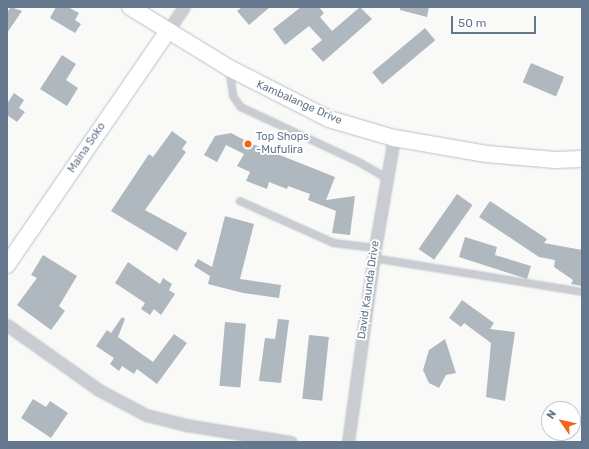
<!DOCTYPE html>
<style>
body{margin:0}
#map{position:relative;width:589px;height:449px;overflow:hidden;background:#f9faf7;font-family:Rubik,sans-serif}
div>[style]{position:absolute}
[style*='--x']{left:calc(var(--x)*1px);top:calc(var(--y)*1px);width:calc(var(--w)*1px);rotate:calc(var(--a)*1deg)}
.building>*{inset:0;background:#afb7bf;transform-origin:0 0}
.roads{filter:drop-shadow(0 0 1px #bbc0c6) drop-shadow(0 0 1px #bbc0c6)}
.lane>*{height:5.5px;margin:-2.75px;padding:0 2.75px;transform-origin:2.75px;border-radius:2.75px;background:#c9cdd1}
.street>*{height:11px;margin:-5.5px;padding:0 5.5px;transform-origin:5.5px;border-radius:5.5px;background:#c9cdd1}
.secondary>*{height:16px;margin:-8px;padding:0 8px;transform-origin:8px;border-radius:8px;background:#fff}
.dots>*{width:11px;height:11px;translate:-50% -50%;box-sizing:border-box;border:2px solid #fff;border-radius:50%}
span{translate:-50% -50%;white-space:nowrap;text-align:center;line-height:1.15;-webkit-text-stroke:4px #fff;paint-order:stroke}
.street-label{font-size:11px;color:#65778c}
.poi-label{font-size:11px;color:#65778c}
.left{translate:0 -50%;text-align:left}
.frame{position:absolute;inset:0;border:8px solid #65778c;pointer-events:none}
.north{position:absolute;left:541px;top:401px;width:40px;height:40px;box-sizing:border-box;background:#fff;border:1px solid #c1c9d1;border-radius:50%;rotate:304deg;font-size:11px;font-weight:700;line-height:16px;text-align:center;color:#65778c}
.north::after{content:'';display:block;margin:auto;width:14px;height:18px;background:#f6631b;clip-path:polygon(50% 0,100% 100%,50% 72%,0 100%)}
.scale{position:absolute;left:451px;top:16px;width:85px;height:18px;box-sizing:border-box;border:2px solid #65778c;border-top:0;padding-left:5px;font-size:12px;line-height:14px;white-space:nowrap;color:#65778c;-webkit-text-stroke:3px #fff;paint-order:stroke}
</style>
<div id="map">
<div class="building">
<div style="clip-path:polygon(11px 7px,22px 11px,7px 33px,7px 12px)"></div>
<div style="clip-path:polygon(56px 7px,68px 7px,79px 13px,75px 20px,81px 24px,75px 33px,50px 18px)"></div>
<div style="clip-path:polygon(242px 7px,270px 7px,249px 25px,237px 11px)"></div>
<div style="clip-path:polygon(301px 7px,319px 7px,324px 13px,320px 17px,332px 31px,360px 7px,372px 19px,323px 62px,311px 49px,322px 40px,309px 26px,285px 45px,273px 29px)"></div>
<div style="clip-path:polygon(400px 7px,429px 7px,427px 17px,400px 10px)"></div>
<div style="left:425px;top:28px;width:16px;height:69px;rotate:50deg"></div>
<div style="clip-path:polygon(62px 55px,76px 64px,66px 80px,78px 88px,67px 106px,40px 89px)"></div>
<div style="left:531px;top:63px;width:36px;height:21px;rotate:23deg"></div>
<div style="clip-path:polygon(14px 93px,24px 100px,19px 108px,25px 112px,17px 122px,7px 115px,7px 104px)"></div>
<div style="clip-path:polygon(172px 131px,187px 142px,182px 149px,186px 152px,145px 210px,187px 233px,177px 251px,111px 211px,149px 154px,153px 157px)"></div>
<div style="clip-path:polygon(231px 133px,252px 144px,335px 177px,326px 200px,355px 196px,350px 235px,332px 233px,336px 211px,308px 200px,310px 194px,288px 186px,287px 189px,269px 182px,267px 189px,246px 181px,250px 172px,237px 166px,244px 154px,226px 145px,217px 162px,204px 155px,215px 136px)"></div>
<div style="left:457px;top:194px;width:19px;height:67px;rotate:35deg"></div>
<div style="clip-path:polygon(490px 201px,547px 239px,544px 243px,582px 250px,582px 286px,571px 284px,573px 280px,554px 267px,555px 260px,539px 257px,479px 217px)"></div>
<div style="clip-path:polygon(225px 216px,254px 224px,240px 279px,281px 285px,279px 298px,243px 293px,208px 284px,210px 276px,194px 266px,198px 259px,212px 267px)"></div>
<div style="clip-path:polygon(465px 237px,497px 247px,495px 255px,531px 266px,527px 279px,459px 257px)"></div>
<div style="clip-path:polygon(43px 255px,77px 276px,59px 306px,65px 311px,51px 330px,17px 305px,37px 278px,31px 275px)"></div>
<div style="clip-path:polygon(128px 262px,160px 284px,163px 278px,172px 284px,169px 290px,175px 294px,161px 315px,154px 309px,150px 315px,141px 309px,145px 303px,115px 283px)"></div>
<div style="clip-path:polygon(462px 300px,494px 323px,490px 329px,515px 332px,505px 401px,486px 397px,491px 343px,464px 323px,461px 327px,449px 318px)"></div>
<div style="clip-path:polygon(122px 317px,125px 319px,118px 337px,153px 362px,174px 334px,187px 343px,157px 384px,137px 369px,134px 374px,122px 366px,119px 371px,110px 364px,114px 358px,96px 346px,107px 330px,111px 333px)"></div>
<div style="clip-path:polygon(278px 319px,289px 320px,281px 383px,259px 381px,265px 338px,275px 339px)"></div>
<div style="left:225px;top:322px;width:21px;height:64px;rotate:5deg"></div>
<div style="left:309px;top:335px;width:20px;height:64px;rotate:6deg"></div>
<div style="clip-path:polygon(445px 339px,456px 373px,446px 375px,439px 388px,429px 383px,423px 370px,429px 350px)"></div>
<div style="clip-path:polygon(33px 399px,46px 407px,50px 401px,68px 413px,51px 438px,21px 418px)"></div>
</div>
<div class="roads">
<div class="lane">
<div style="--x:230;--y:72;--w:25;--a:81"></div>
<div style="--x:234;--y:97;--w:12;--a:55"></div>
<div style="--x:241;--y:107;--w:130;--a:25"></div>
<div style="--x:359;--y:162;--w:32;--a:30"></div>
<div style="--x:240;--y:201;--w:103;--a:24.1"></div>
<div style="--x:334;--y:243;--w:41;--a:7"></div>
<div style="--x:373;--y:258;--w:212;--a:9.2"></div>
</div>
<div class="street">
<div style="--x:167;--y:32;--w:30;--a:-56"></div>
<div style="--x:7;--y:325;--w:113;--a:35.2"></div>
<div style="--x:99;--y:390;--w:53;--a:28"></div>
<div style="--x:146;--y:415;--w:41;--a:14"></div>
<div style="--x:186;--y:425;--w:106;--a:9.2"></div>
<div style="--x:348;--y:442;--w:196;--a:-82.1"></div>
<div style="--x:375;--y:248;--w:112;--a:-80.2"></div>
</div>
<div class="secondary">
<div style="--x:130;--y:7;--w:116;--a:31.6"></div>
<div style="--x:229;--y:68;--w:112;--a:27"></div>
<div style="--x:329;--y:119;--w:68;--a:16.3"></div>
<div style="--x:394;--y:138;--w:94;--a:9.8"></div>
<div style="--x:487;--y:154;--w:68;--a:5"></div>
<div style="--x:555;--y:160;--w:27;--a:-2"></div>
<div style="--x:7;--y:265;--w:283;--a:-55.5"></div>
</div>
</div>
<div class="dots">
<div style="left:248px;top:144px;background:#f6631b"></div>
</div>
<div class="street-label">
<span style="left:299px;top:103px;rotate:24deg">Kambalange Drive</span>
<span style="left:87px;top:148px;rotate:-56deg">Maina Soko</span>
<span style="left:369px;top:290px;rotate:-82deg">David Kaunda Drive</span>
</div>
<div class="poi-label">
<span class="left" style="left:256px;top:144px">Top Shops<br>-Mufulira</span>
</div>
<div class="frame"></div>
<div class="north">N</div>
<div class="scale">50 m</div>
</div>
